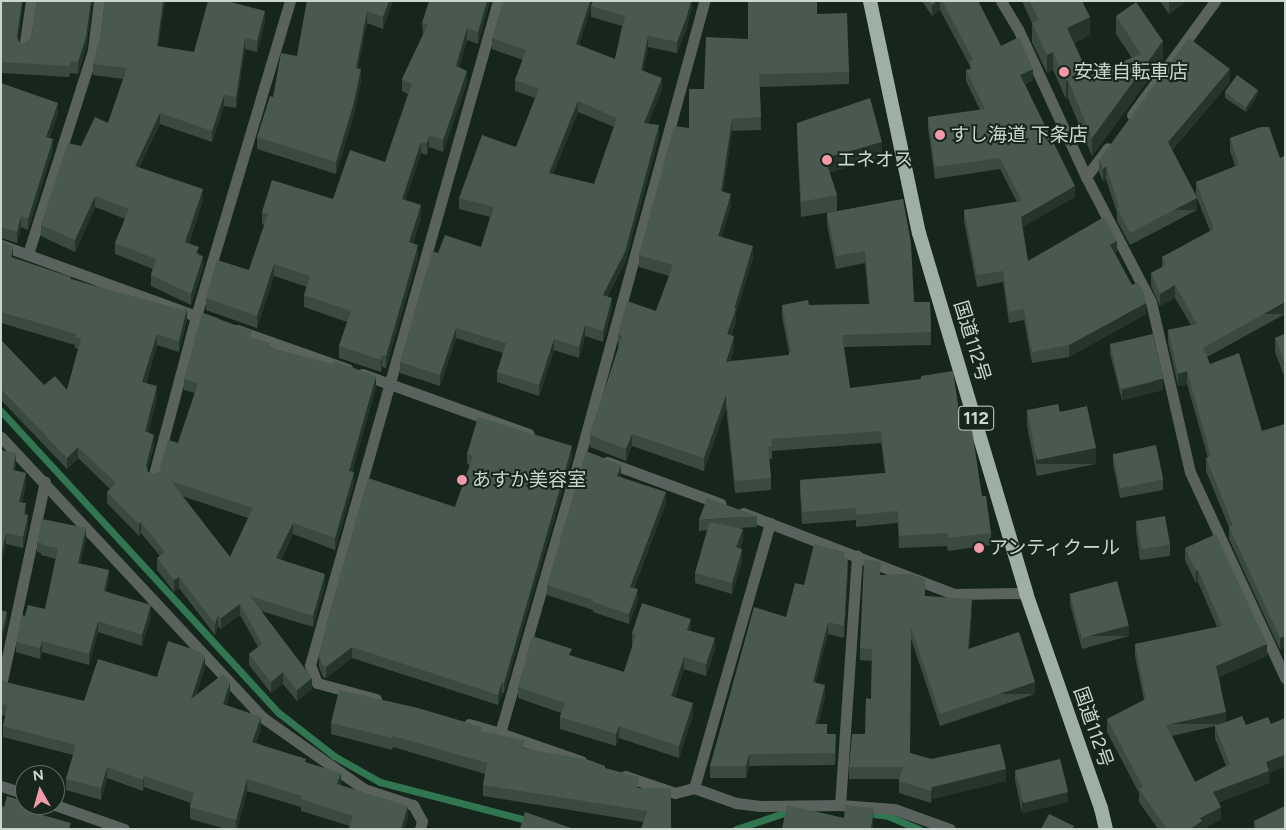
<!DOCTYPE html>
<meta charset="utf-8">
<style>
body{margin:0}
#map{position:relative;width:1286px;height:830px;overflow:hidden;background:#16261d;font-family:Figtree,"Noto Sans JP",sans-serif}
div>[style]{position:absolute}
[style*='--x']{left:calc(var(--x)*1px);top:calc(var(--y)*1px);width:calc(var(--w)*1px);rotate:calc(var(--a)*1deg)}
.stream>*{height:7px;margin:-3.5px;padding:0 3.5px;transform-origin:3.5px;border-radius:3.5px;background:#317551}
.service>*{height:11px;margin:-5.5px;padding:0 5.5px;transform-origin:5.5px;border-radius:5.5px;background:#5a625d}
.trunk>*{height:14px;margin:-7px;padding:0 7px;transform-origin:7px;border-radius:7px;background:#9eb0a4}
.wall>*{inset:0;background:#3a4a40}
.shaded-wall>*{inset:0;background:#25352b;transform-origin:0 0}
.building>*{inset:0;background:#4a594f;transform-origin:0 0}
.dots>*{width:14px;height:14px;translate:-50% -50%;box-sizing:border-box;border:2px solid #16261d;border-radius:50%}
span{translate:-50% -50%;white-space:nowrap;text-align:center;line-height:1.15;-webkit-text-stroke:4px #16261d;paint-order:stroke}
.shield-label span{padding:1px 4px;background:#16261d;border:1px solid;border-radius:4px;-webkit-text-stroke-width:0}
.shield-label{font-size:18px;color:#ccd6d0;font-weight:700}
.poi-label{font-size:19px;color:#ccd6d0}
.left{translate:0 -50%;text-align:left}
.street-label{font-size:19px;color:#ccd6d0}
.frame{position:absolute;inset:0;border:2px solid #ccd6d0;pointer-events:none}
.north{position:absolute;left:15px;top:765px;width:50px;height:50px;box-sizing:border-box;background:#16261d;border:1px solid #5f6c65;border-radius:50%;rotate:353deg;font-size:14px;font-weight:700;line-height:20px;text-align:center;color:#ccd6d0}
.north::after{content:'';display:block;margin:auto;width:18px;height:22px;background:#f39aaa;clip-path:polygon(50% 0,100% 100%,50% 72%,0 100%)}
</style>
<div id="map">
<div class="stream">
<div style="--x:1;--y:411;--w:410;--a:47.4"></div>
<div style="--x:279;--y:713;--w:70;--a:38"></div>
<div style="--x:334;--y:756;--w:53;--a:29.5"></div>
<div style="--x:380;--y:782;--w:155;--a:14.6"></div>
<div style="--x:865;--y:813;--w:23;--a:7"></div>
<div style="--x:888;--y:816;--w:34;--a:23"></div>
<div style="--x:736;--y:829;--w:51;--a:-18.4"></div>
<div style="--x:784;--y:813;--w:10;--a:-6"></div>
</div>
<div class="service">
<div style="--x:1001;--y:1;--w:33;--a:59"></div>
<div style="--x:1018;--y:29;--w:163;--a:65.3"></div>
<div style="--x:1086;--y:177;--w:141;--a:62.5"></div>
<div style="--x:1151;--y:302;--w:174;--a:77.1"></div>
<div style="--x:1190;--y:472;--w:227;--a:65.2"></div>
<div style="--x:24;--y:48;--w:48;--a:-81.5"></div>
<div style="--x:1132;--y:115;--w:141;--a:-53.9"></div>
<div style="--x:1086;--y:177;--w:36;--a:-53"></div>
<div style="--x:1;--y:245;--w:228;--a:20"></div>
<div style="--x:28;--y:254;--w:214;--a:-72.3"></div>
<div style="--x:93;--y:50;--w:49;--a:-83"></div>
<div style="--x:237;--y:330;--w:117;--a:19.5"></div>
<div style="--x:362;--y:374;--w:177;--a:19.8"></div>
<div style="--x:1;--y:437;--w:383;--a:47"></div>
<div style="--x:262;--y:717;--w:125;--a:35.2"></div>
<div style="--x:364;--y:789;--w:52;--a:18.1"></div>
<div style="--x:413;--y:805;--w:18;--a:61"></div>
<div style="--x:422;--y:821;--w:8;--a:104"></div>
<div style="--x:607;--y:462;--w:121;--a:20.2"></div>
<div style="--x:153;--y:478;--w:168;--a:-75.1"></div>
<div style="--x:196;--y:316;--w:329;--a:-73.4"></div>
<div style="--x:743;--y:513;--w:226;--a:21"></div>
<div style="--x:954;--y:594;--w:72;--a:-0.8"></div>
<div style="--x:1;--y:685;--w:208;--a:-77.8"></div>
<div style="--x:376;--y:699;--w:61;--a:-164.8"></div>
<div style="--x:317;--y:683;--w:19;--a:-111"></div>
<div style="--x:310;--y:665;--w:690;--a:-74.19"></div>
<div style="--x:469;--y:724;--w:32;--a:16"></div>
<div style="--x:500;--y:733;--w:292;--a:-73.9"></div>
<div style="--x:581;--y:452;--w:467;--a:-74.7"></div>
<div style="--x:500;--y:733;--w:86;--a:19.1"></div>
<div style="--x:625;--y:776;--w:53;--a:18.8"></div>
<div style="--x:675;--y:793;--w:20;--a:-15"></div>
<div style="--x:694;--y:788;--w:276;--a:-74"></div>
<div style="--x:1;--y:786;--w:25;--a:18"></div>
<div style="--x:694;--y:788;--w:45;--a:19.7"></div>
<div style="--x:736;--y:803;--w:23;--a:7"></div>
<div style="--x:759;--y:806;--w:81;--a:-0.7"></div>
<div style="--x:840;--y:805;--w:54;--a:4.2"></div>
<div style="--x:894;--y:809;--w:59;--a:19.7"></div>
<div style="--x:55;--y:805;--w:73;--a:19.2"></div>
<div style="--x:840;--y:805;--w:250;--a:-86.1"></div>
</div>
<div class="trunk">
<div style="--x:870;--y:1;--w:237;--a:78.1"></div>
<div style="--x:919;--y:233;--w:376;--a:73.4"></div>
<div style="--x:1026;--y:593;--w:228;--a:70.8"></div>
<div style="--x:1101;--y:808;--w:22;--a:77"></div>
</div>
<div class="wall">
<div style="clip-path:polygon(1px 1px,23px 1px,18px 39px,19px 42px,23px 44px,31px 38px,37px 1px,92px 1px,86px 48px,78px 74px,70px 73px,69px 77px,1px 73px)"></div>
<div style="clip-path:polygon(105px 1px,165px 1px,158px 47px,194px 52px,265px 22px,257px 52px,245px 49px,236px 108px,224px 106px,212px 142px,160px 124px,139px 167px,203px 200px,189px 243px,199px 254px,203px 267px,191px 305px,151px 286px,151px 275px,153px 269px,115px 254px,115px 243px,125px 219px,95px 207px,75px 252px,41px 236px,41px 225px,81px 146px,108px 123px,123px 79px,93px 75px,93px 64px,100px 40px)"></div>
<div style="clip-path:polygon(307px 1px,393px 1px,383px 29px,367px 23px,358px 68px,361px 81px,353px 118px,336px 174px,257px 149px,257px 137px,273px 97px,297px 56px)"></div>
<div style="clip-path:polygon(490px 1px,478px 44px,467px 40px,459px 67px,467px 83px,443px 152px,429px 147px,427px 155px,421px 153px,405px 200px,421px 217px,413px 243px,418px 257px,386px 368px,382px 367px,381px 372px,339px 358px,339px 346px,347px 322px,304px 307px,304px 295px,307px 287px,274px 276px,257px 328px,206px 310px,206px 298px,249px 270px,264px 225px,262px 224px,262px 212px,333px 199px,385px 162px,408px 94px,402px 91px,402px 79px,423px 35px,422px 23px)"></div>
<div style="clip-path:polygon(evenodd,591px 1px,591px 6px,692px 1px,692px 7px,686px 30px,677px 53px,648px 47px,643px 70px,662px 89px,648px 123px,659px 136px,625px 263px,607px 296px,612px 309px,603px 342px,585px 336px,579px 358px,554px 350px,539px 396px,497px 382px,497px 372px,503px 353px,456px 338px,440px 386px,400px 373px,400px 362px,438px 253px,481px 247px,490px 217px,459px 209px,459px 198px,516px 147px,535px 98px,515px 91px,515px 80px,523px 60px,492px 49px,492px 38px,591px 1px,591px 7px,591px 17px,622px 26px,615px 59px,579px 45px,591px 7px,591px 1px,578px 112px,614px 127px,594px 184px,553px 174px,578px 112px)"></div>
<div style="clip-path:polygon(922px 1px,978px 1px,1001px 46px,1033px 80px,1025px 84px,1075px 197px,1022px 227px,1028px 261px,1117px 252px,1115px 253px,1146px 314px,1069px 357px,1032px 363px,1024px 320px,1009px 323px,1003px 282px,977px 287px,964px 221px,964px 210px,1017px 202px,1000px 169px,935px 179px,928px 128px,928px 117px,980px 110px,966px 81px,966px 70px,970px 69px,970px 66px,940px 10px,932px 16px)"></div>
<div style="clip-path:polygon(1022px 1px,1082px 1px,1090px 35px,1074px 43px,1089px 76px,1132px 58px,1116px 34px,1116px 16px,1163px 60px,1092px 156px,1068px 98px,1066px 99px,1053px 70px,1047px 73px,1032px 42px,1032px 23px)"></div>
<div style="clip-path:polygon(1160px 1px,1187px 1px,1169px 14px)"></div>
<div style="clip-path:polygon(817px 14px,849px 72px,849px 84px,760px 87px,761px 130px,732px 131px,723px 191px,731px 206px,721px 237px,753px 258px,736px 313px,736px 321px,731px 335px,734px 348px,730px 361px,789px 355px,789px 352px,782px 317px,782px 305px,809px 305px,869px 304px,865px 263px,836px 269px,827px 225px,827px 213px,903px 199px,914px 302px,930px 302px,931px 345px,844px 347px,850px 388px,962px 431px,982px 496px,991px 533px,991px 545px,948px 551px,947px 546px,899px 548px,898px 523px,856px 527px,856px 520px,802px 524px,800px 492px,800px 480px,885px 473px,881px 443px,772px 451px,772px 459px,769px 459px,771px 478px,771px 490px,735px 493px,726px 407px,704px 471px,632px 446px,626px 461px,590px 447px,590px 435px,619px 347px,618px 346px,618px 334px,656px 311px,669px 276px,639px 267px,639px 255px,704px 89px,748px 39px)"></div>
<div style="clip-path:polygon(1230px 82px,1172px 150px,1196px 195px,1196px 182px,1235px 166px,1230px 151px,1230px 138px,1261px 127px,1285px 314px,1207px 357px,1210px 364px,1262px 431px,1285px 424px,1280px 650px,1229px 539px,1229px 527px,1206px 471px,1206px 458px,1208px 458px,1187px 384px,1178px 386px,1168px 342px,1168px 330px,1191px 325px,1175px 298px,1160px 306px,1151px 286px,1151px 273px,1162px 267px,1162px 257px,1210px 231px,1197px 198px,1197px 210px,1130px 245px,1117px 221px,1117px 213px,1106px 179px,1103px 181px,1099px 172px,1099px 160px)"></div>
<div style="clip-path:polygon(1px 83px,58px 114px,49px 138px,53px 150px,28px 230px,21px 227px,17px 243px,1px 238px)"></div>
<div style="clip-path:polygon(1225px 92px,1258px 95px,1246px 112px,1225px 98px)"></div>
<div style="clip-path:polygon(797px 123px,882px 157px,829px 172px,837px 195px,837px 211px,801px 217px,797px 138px)"></div>
<div style="clip-path:polygon(evenodd,1px 241px,13px 258px,187px 319px,179px 352px,157px 345px,146px 383px,157px 398px,148px 432px,154px 446px,147px 470px,148px 472px,154px 474px,159px 472px,178px 443px,195px 393px,184px 390px,184px 379px,252px 338px,270px 347px,376px 387px,352px 472px,354px 483px,335px 550px,293px 534px,281px 560px,325px 585px,313px 627px,261px 611px,312px 689px,297px 701px,283px 684px,271px 693px,249px 665px,249px 654px,258px 647px,240px 615px,221px 629px,218px 626px,215px 635px,179px 588px,174px 592px,157px 570px,157px 558px,160px 556px,141px 533px,139px 536px,107px 503px,107px 492px,110px 489px,78px 458px,67px 469px,1px 400px,1px 340px,44px 385px,67px 390px,78px 349px,75px 348px,75px 345px,1px 323px,1px 241px,182px 496px,248px 518px,230px 557px,182px 496px)"></div>
<div style="clip-path:polygon(1285px 334px,1285px 378px,1275px 352px,1275px 338px)"></div>
<div style="clip-path:polygon(1110px 343px,1163px 390px,1122px 400px,1110px 354px)"></div>
<div style="clip-path:polygon(1027px 410px,1060px 412px,1096px 464px,1037px 476px,1027px 426px)"></div>
<div style="clip-path:polygon(1px 450px,16px 464px,15px 471px,26px 484px,22px 502px,26px 514px,28px 526px,23px 548px,6px 544px)"></div>
<div style="clip-path:polygon(1113px 453px,1163px 479px,1163px 490px,1120px 498px,1113px 464px)"></div>
<div style="clip-path:polygon(467px 454px,572px 457px,504px 693px,502px 693px,498px 705px,352px 658px,326px 678px,323px 677px,319px 667px,319px 656px,455px 507px,470px 465px,467px 464px)"></div>
<div style="clip-path:polygon(621px 475px,621px 477px,666px 503px,634px 588px,638px 600px,629px 624px,593px 612px,593px 610px,547px 595px,547px 585px)"></div>
<div style="clip-path:polygon(757px 516px,757px 527px,739px 528px,743px 540px,740px 548px,742px 560px,732px 594px,695px 583px,695px 573px,707px 530px,699px 531px,699px 520px)"></div>
<div style="clip-path:polygon(1136px 520px,1170px 545px,1170px 556px,1140px 560px,1136px 531px)"></div>
<div style="clip-path:polygon(86px 539px,80px 564px,109px 580px,106px 591px,151px 616px,142px 646px,98px 632px,89px 665px,42px 652px,40px 659px,16px 652px,16px 642px,25px 616px,45px 609px,56px 559px,41px 555px,41px 553px,37px 552px,37px 542px)"></div>
<div style="clip-path:polygon(evenodd,1185px 548px,1267px 656px,1219px 677px,1226px 722px,1246px 725px,1271px 724px,1269px 783px,1219px 802px,1221px 819px,1203px 829px,1158px 829px,1139px 802px,1139px 793px,1107px 732px,1107px 719px,1144px 700px,1135px 656px,1135px 644px,1217px 627px,1198px 582px,1196px 583px,1185px 560px,1185px 548px,1215px 726px,1215px 738px,1226px 766px,1195px 782px,1172px 736px,1215px 726px)"></div>
<div style="clip-path:polygon(845px 558px,848px 570px,844px 638px,828px 634px,815px 683px,825px 697px,818px 724px,836px 746px,835px 765px,749px 766px,746px 778px,710px 778px,710px 766px,786px 617px,804px 585px)"></div>
<div style="clip-path:polygon(881px 575px,925px 596px,972px 611px,969px 648px,1035px 694px,940px 726px,911px 639px,910px 753px,1006px 781px,932px 799px,931px 803px,899px 793px,899px 779px,849px 779px,849px 767px,865px 734px,871px 699px,872px 661px,860px 660px,860px 648px)"></div>
<div style="clip-path:polygon(1070px 593px,1129px 636px,1082px 649px,1070px 604px)"></div>
<div style="clip-path:polygon(691px 631px,715px 649px,706px 676px,684px 669px,675px 697px,693px 715px,679px 758px,619px 738px,616px 746px,560px 729px,560px 717px,561px 713px,518px 698px,518px 687px,572px 656px,624px 672px,633px 645px,632px 645px,632px 633px)"></div>
<div style="clip-path:polygon(205px 667px,196px 695px,230px 693px,226px 705px,261px 729px,256px 743px,306px 762px,341px 784px,341px 785px,408px 818px,404px 829px,349px 829px,350px 826px,301px 811px,301px 807px,247px 791px,237px 829px,226px 829px,190px 819px,190px 807px,191px 803px,144px 787px,143px 791px,107px 778px,101px 800px,66px 790px,66px 779px,73px 755px,3px 737px,3px 726px,5px 716px,1px 715px,1px 681px,84px 701px,157px 677px)"></div>
<div style="clip-path:polygon(331px 723px,482px 731px,525px 748px,605px 768px,639px 788px,671px 788px,644px 822px,483px 796px,483px 785px,485px 774px,393px 747px,392px 750px,331px 734px)"></div>
<div style="clip-path:polygon(1015px 770px,1068px 802px,1022px 813px,1015px 780px)"></div>
<div style="clip-path:polygon(1254px 821px,1285px 829px,1254px 829px)"></div>
</div>
<div class="shaded-wall">
<div style="clip-path:polygon(22px 1px,23px 1px,17px 47px,17px 36px)"></div>
<div style="clip-path:polygon(91px 1px,92px 1px,86px 48px,78px 74px,78px 62px)"></div>
<div style="clip-path:polygon(163px 1px,165px 1px,157px 58px,157px 46px)"></div>
<div style="clip-path:polygon(389px 1px,393px 1px,383px 29px,383px 17px)"></div>
<div style="clip-path:polygon(487px 1px,490px 1px,478px 44px,478px 32px)"></div>
<div style="clip-path:polygon(590px 1px,591px 1px,591px 7px,576px 54px,576px 44px)"></div>
<div style="clip-path:polygon(691px 1px,692px 1px,692px 7px,686px 30px,677px 53px,677px 42px)"></div>
<div style="clip-path:polygon(937px 1px,940px 1px,940px 10px,932px 16px,932px 5px)"></div>
<div style="clip-path:polygon(1169px 1px,1187px 1px,1169px 14px)"></div>
<div style="clip-path:polygon(265px 11px,265px 22px,257px 52px,257px 41px)"></div>
<div style="clip-path:polygon(367px 11px,367px 23px,356px 80px,356px 68px)"></div>
<div style="clip-path:polygon(1090px 17px,1090px 35px,1067px 46px,1067px 28px)"></div>
<div style="clip-path:polygon(467px 28px,467px 40px,456px 78px,456px 66px)"></div>
<div style="clip-path:polygon(648px 36px,648px 47px,641px 80px,641px 70px)"></div>
<div style="clip-path:polygon(245px 38px,245px 49px,236px 108px,236px 97px)"></div>
<div style="clip-path:polygon(1163px 41px,1163px 60px,1092px 156px,1092px 138px)"></div>
<div style="clip-path:polygon(1053px 52px,1053px 70px,1047px 73px,1047px 55px)"></div>
<div style="clip-path:polygon(361px 69px,361px 81px,353px 118px,336px 174px,336px 162px)"></div>
<div style="clip-path:polygon(1033px 69px,1033px 80px,1020px 86px,1020px 75px)"></div>
<div style="clip-path:polygon(1230px 69px,1230px 82px,1168px 154px,1168px 142px)"></div>
<div style="clip-path:polygon(467px 71px,467px 83px,443px 152px,443px 140px)"></div>
<div style="clip-path:polygon(662px 78px,662px 89px,644px 134px,644px 123px)"></div>
<div style="left:1068px;top:80px;width:18px;height:2px;rotate:90deg"></div>
<div style="clip-path:polygon(1258px 90px,1258px 95px,1246px 112px,1246px 107px)"></div>
<div style="clip-path:polygon(224px 95px,224px 106px,212px 142px,212px 131px)"></div>
<div style="clip-path:polygon(578px 101px,578px 112px,549px 184px,549px 173px)"></div>
<div style="clip-path:polygon(58px 103px,58px 114px,46px 149px,46px 137px)"></div>
<div style="clip-path:polygon(160px 113px,160px 124px,135px 177px,135px 166px)"></div>
<div style="clip-path:polygon(732px 119px,732px 131px,721px 203px,721px 191px)"></div>
<div style="clip-path:polygon(659px 125px,659px 136px,625px 263px,603px 306px,603px 295px)"></div>
<div style="clip-path:polygon(429px 135px,429px 147px,427px 155px,427px 143px)"></div>
<div style="clip-path:polygon(53px 139px,53px 150px,28px 230px,28px 219px)"></div>
<div style="clip-path:polygon(421px 142px,421px 153px,402px 211px,402px 199px)"></div>
<div style="clip-path:polygon(882px 142px,882px 157px,825px 174px,825px 158px)"></div>
<div style="clip-path:polygon(1106px 166px,1106px 179px,1103px 181px,1103px 169px)"></div>
<div style="clip-path:polygon(1075px 186px,1075px 197px,1021px 228px,1021px 217px)"></div>
<div style="clip-path:polygon(203px 189px,203px 200px,185px 253px,185px 242px)"></div>
<div style="clip-path:polygon(731px 194px,731px 206px,718px 248px,718px 236px)"></div>
<div style="clip-path:polygon(95px 196px,95px 207px,75px 252px,75px 240px)"></div>
<div style="left:1197px;top:198px;width:12px;height:76px;rotate:90deg"></div>
<div style="clip-path:polygon(421px 205px,421px 217px,409px 254px,409px 242px)"></div>
<div style="clip-path:polygon(21px 216px,21px 227px,17px 243px,17px 232px)"></div>
<div style="clip-path:polygon(1117px 241px,1117px 252px,1110px 256px,1110px 245px)"></div>
<div style="clip-path:polygon(418px 245px,418px 257px,386px 368px,386px 356px)"></div>
<div style="clip-path:polygon(13px 246px,13px 257px,11px 269px,11px 257px)"></div>
<div style="clip-path:polygon(753px 246px,753px 258px,736px 313px,736px 321px,727px 346px,727px 334px)"></div>
<div style="clip-path:polygon(203px 256px,203px 267px,191px 305px,191px 294px)"></div>
<div style="clip-path:polygon(274px 264px,274px 276px,257px 328px,257px 316px)"></div>
<div style="clip-path:polygon(1175px 285px,1175px 298px,1160px 306px,1160px 294px)"></div>
<div style="clip-path:polygon(612px 298px,612px 309px,603px 342px,603px 331px)"></div>
<div style="left:1285px;top:302px;width:12px;height:94px;rotate:90deg"></div>
<div style="clip-path:polygon(1146px 303px,1146px 314px,1069px 357px,1069px 345px)"></div>
<div style="clip-path:polygon(187px 308px,187px 319px,179px 352px,179px 341px)"></div>
<div style="clip-path:polygon(585px 325px,585px 336px,579px 358px,579px 347px)"></div>
<div style="clip-path:polygon(456px 328px,456px 338px,440px 386px,440px 375px)"></div>
<div style="clip-path:polygon(157px 334px,157px 345px,142px 394px,142px 382px)"></div>
<div style="clip-path:polygon(734px 336px,734px 348px,726px 374px,726px 362px)"></div>
<div style="clip-path:polygon(554px 339px,554px 350px,539px 396px,539px 385px)"></div>
<div style="clip-path:polygon(382px 355px,382px 367px,381px 372px,381px 360px)"></div>
<div style="clip-path:polygon(1187px 371px,1187px 384px,1178px 386px,1178px 374px)"></div>
<div style="clip-path:polygon(376px 376px,376px 387px,349px 482px,349px 471px)"></div>
<div style="clip-path:polygon(1163px 379px,1163px 390px,1122px 400px,1122px 390px)"></div>
<div style="clip-path:polygon(157px 386px,157px 398px,145px 443px,145px 431px)"></div>
<div style="clip-path:polygon(726px 395px,726px 407px,704px 471px,704px 458px)"></div>
<div style="clip-path:polygon(632px 434px,632px 446px,626px 461px,626px 449px)"></div>
<div style="clip-path:polygon(154px 435px,154px 446px,146px 476px,146px 465px)"></div>
<div style="clip-path:polygon(572px 446px,572px 457px,504px 693px,504px 683px)"></div>
<div style="clip-path:polygon(78px 447px,78px 458px,67px 469px,67px 458px)"></div>
<div style="left:1096px;top:448px;width:16px;height:60px;rotate:90deg"></div>
<div style="clip-path:polygon(16px 453px,16px 464px,13px 482px,13px 470px)"></div>
<div style="clip-path:polygon(621px 465px,621px 475px,617px 486px,617px 476px)"></div>
<div style="clip-path:polygon(354px 472px,354px 483px,335px 550px,335px 538px)"></div>
<div style="clip-path:polygon(26px 473px,26px 484px,19px 513px,19px 502px)"></div>
<div style="clip-path:polygon(666px 492px,666px 503px,630px 597px,630px 587px)"></div>
<div style="clip-path:polygon(26px 503px,26px 515px,24px 514px)"></div>
<div style="clip-path:polygon(28px 515px,28px 526px,23px 548px,23px 537px)"></div>
<div style="clip-path:polygon(141px 522px,141px 533px,139px 536px,139px 524px)"></div>
<div style="clip-path:polygon(293px 523px,293px 534px,276px 570px,276px 558px)"></div>
<div style="clip-path:polygon(86px 528px,86px 539px,78px 574px,78px 563px)"></div>
<div style="clip-path:polygon(743px 529px,743px 540px,736px 558px,736px 547px)"></div>
<div style="clip-path:polygon(6px 533px,6px 544px,1px 567px,1px 556px)"></div>
<div style="clip-path:polygon(742px 549px,742px 560px,732px 594px,732px 583px)"></div>
<div style="clip-path:polygon(848px 558px,848px 570px,844px 638px,844px 626px)"></div>
<div style="clip-path:polygon(109px 570px,109px 580px,104px 601px,104px 591px)"></div>
<div style="clip-path:polygon(1198px 570px,1198px 582px,1196px 583px,1196px 571px)"></div>
<div style="clip-path:polygon(325px 574px,325px 585px,313px 627px,313px 616px)"></div>
<div style="clip-path:polygon(179px 577px,179px 588px,174px 592px,174px 580px)"></div>
<div style="clip-path:polygon(638px 589px,638px 600px,629px 624px,629px 614px)"></div>
<div style="clip-path:polygon(972px 599px,972px 611px,968px 661px,968px 649px)"></div>
<div style="clip-path:polygon(240px 604px,240px 615px,221px 629px,221px 618px)"></div>
<div style="clip-path:polygon(151px 605px,151px 616px,142px 646px,142px 635px)"></div>
<div style="clip-path:polygon(7px 612px,7px 623px,1px 648px,1px 637px)"></div>
<div style="clip-path:polygon(218px 615px,218px 626px,215px 635px,215px 624px)"></div>
<div style="clip-path:polygon(691px 619px,691px 631px,687px 630px)"></div>
<div style="clip-path:polygon(98px 621px,98px 632px,89px 665px,89px 654px)"></div>
<div style="clip-path:polygon(828px 622px,828px 634px,813px 694px,813px 682px)"></div>
<div style="left:1129px;top:625px;width:11px;height:49px;rotate:90deg"></div>
<div style="clip-path:polygon(1285px 636px,1285px 648px,1280px 650px,1280px 638px)"></div>
<div style="clip-path:polygon(715px 638px,715px 649px,706px 676px,706px 664px)"></div>
<div style="clip-path:polygon(42px 641px,42px 652px,40px 659px,40px 648px)"></div>
<div style="clip-path:polygon(1267px 644px,1267px 656px,1216px 678px,1216px 666px)"></div>
<div style="clip-path:polygon(352px 647px,352px 658px,326px 678px,326px 667px)"></div>
<div style="clip-path:polygon(205px 656px,205px 667px,191px 710px,191px 699px)"></div>
<div style="clip-path:polygon(684px 657px,684px 669px,671px 708px,671px 696px)"></div>
<div style="clip-path:polygon(283px 672px,283px 684px,271px 693px,271px 682px)"></div>
<div style="clip-path:polygon(312px 678px,312px 689px,297px 701px,297px 690px)"></div>
<div style="clip-path:polygon(230px 682px,230px 693px,223px 716px,223px 704px)"></div>
<div style="clip-path:polygon(502px 682px,502px 693px,498px 705px,498px 695px)"></div>
<div style="left:1035px;top:682px;width:12px;height:100px;rotate:90deg"></div>
<div style="clip-path:polygon(825px 685px,825px 697px,815px 736px,815px 724px)"></div>
<div style="clip-path:polygon(693px 703px,693px 715px,679px 758px,679px 746px)"></div>
<div style="left:1226px;top:712px;width:12px;height:61px;rotate:90deg"></div>
<div style="clip-path:polygon(261px 717px,261px 729px,252px 754px,252px 742px)"></div>
<div style="clip-path:polygon(619px 726px,619px 738px,616px 746px,616px 734px)"></div>
<div style="clip-path:polygon(836px 734px,836px 746px,835px 765px,835px 753px)"></div>
<div style="clip-path:polygon(749px 754px,749px 766px,746px 778px,746px 766px)"></div>
<div style="clip-path:polygon(1285px 755px,1285px 767px,1269px 773px,1269px 783px,1213px 805px,1213px 792px,1266px 762px)"></div>
<div style="clip-path:polygon(107px 767px,107px 778px,101px 800px,101px 788px)"></div>
<div style="clip-path:polygon(1006px 769px,1006px 781px,932px 799px,931px 803px,931px 791px,932px 787px)"></div>
<div style="clip-path:polygon(341px 773px,341px 784px,337px 796px,337px 784px)"></div>
<div style="clip-path:polygon(144px 776px,144px 787px,143px 791px,143px 780px)"></div>
<div style="clip-path:polygon(247px 779px,247px 791px,237px 829px,236px 829px,236px 820px)"></div>
<div style="clip-path:polygon(1068px 792px,1068px 802px,1022px 813px,1022px 802px)"></div>
<div style="clip-path:polygon(408px 806px,408px 818px,404px 829px,401px 829px)"></div>
<div style="clip-path:polygon(1221px 807px,1221px 819px,1203px 829px,1190px 829px,1200px 818px)"></div>
<div style="clip-path:polygon(874px 808px,873px 829px,871px 829px)"></div>
</div>
<div class="building">
<div style="clip-path:polygon(1px 1px,22px 1px,17px 36px,19px 42px,23px 44px,31px 38px,37px 1px,91px 1px,86px 37px,78px 62px,70px 61px,69px 66px,1px 62px)"></div>
<div style="clip-path:polygon(105px 1px,163px 1px,157px 46px,194px 52px,208px 1px,227px 1px,265px 11px,257px 41px,245px 38px,236px 97px,224px 95px,212px 131px,160px 113px,135px 166px,203px 189px,185px 242px,199px 247px,196px 254px,203px 256px,191px 294px,151px 275px,156px 259px,115px 243px,129px 209px,95px 196px,75px 240px,41px 225px,68px 143px,81px 146px,95px 117px,108px 123px,127px 68px,93px 64px,100px 40px)"></div>
<div style="clip-path:polygon(307px 1px,389px 1px,383px 17px,367px 11px,356px 68px,361px 69px,353px 106px,336px 162px,257px 137px,270px 96px,273px 97px,281px 53px,297px 56px)"></div>
<div style="clip-path:polygon(429px 1px,487px 1px,478px 32px,467px 28px,456px 66px,467px 71px,443px 140px,429px 135px,427px 143px,421px 142px,402px 199px,421px 205px,409px 242px,418px 245px,386px 356px,382px 355px,381px 360px,339px 346px,351px 311px,304px 295px,310px 276px,274px 264px,257px 316px,206px 298px,217px 260px,249px 270px,268px 214px,262px 212px,272px 180px,333px 199px,350px 150px,385px 162px,412px 84px,402px 79px,428px 24px,422px 23px)"></div>
<div style="clip-path:polygon(evenodd,503px 1px,590px 1px,576px 44px,615px 59px,625px 16px,591px 6px,593px 1px,691px 1px,686px 19px,677px 42px,648px 36px,641px 70px,662px 78px,644px 123px,659px 125px,625px 252px,603px 295px,612px 298px,603px 331px,585px 325px,579px 347px,554px 339px,539px 385px,497px 372px,506px 343px,456px 328px,440px 375px,400px 362px,432px 251px,438px 253px,445px 235px,481px 247px,494px 207px,459px 198px,482px 135px,516px 147px,539px 89px,515px 80px,526px 50px,492px 38px,503px 1px,578px 101px,617px 118px,594px 184px,549px 173px,578px 101px)"></div>
<div style="clip-path:polygon(771px 1px,817px 1px,817px 14px,847px 13px,849px 72px,759px 74px,761px 117px,732px 119px,721px 191px,731px 194px,718px 236px,753px 246px,734px 308px,736px 309px,727px 334px,734px 336px,726px 362px,789px 355px,789px 352px,791px 352px,782px 305px,808px 300px,809px 305px,870px 304px,865px 251px,836px 256px,827px 213px,903px 199px,911px 243px,914px 302px,930px 302px,931px 332px,842px 335px,850px 388px,921px 379px,921px 376px,953px 371px,962px 431px,972px 430px,982px 496px,986px 496px,991px 533px,948px 538px,947px 533px,899px 536px,898px 511px,856px 515px,856px 508px,802px 512px,800px 480px,886px 473px,881px 431px,771px 439px,772px 447px,768px 447px,771px 478px,735px 481px,726px 395px,704px 458px,632px 434px,626px 449px,590px 435px,622px 336px,618px 334px,627px 301px,656px 311px,673px 265px,639px 255px,674px 126px,689px 128px,689px 89px,704px 89px,706px 37px,748px 39px,748px 2px)"></div>
<div style="clip-path:polygon(929px 1px,937px 1px,932px 5px)"></div>
<div style="clip-path:polygon(942px 1px,978px 1px,1001px 46px,1019px 37px,1033px 69px,1020px 75px,1075px 186px,1021px 217px,1028px 261px,1104px 217px,1117px 241px,1110px 245px,1132px 285px,1138px 282px,1144px 293px,1146px 303px,1069px 345px,1032px 352px,1024px 309px,1009px 312px,1003px 271px,977px 275px,964px 210px,1022px 201px,1000px 158px,935px 167px,928px 117px,985px 109px,966px 70px,972px 69px,970px 61px,973px 59px)"></div>
<div style="clip-path:polygon(1030px 1px,1082px 1px,1090px 17px,1067px 28px,1089px 76px,1141px 54px,1116px 16px,1136px 2px,1163px 41px,1092px 138px,1068px 80px,1066px 81px,1053px 52px,1047px 55px,1032px 23px,1039px 20px)"></div>
<div style="clip-path:polygon(1189px 38px,1230px 69px,1168px 142px,1197px 198px,1130px 233px,1117px 208px,1119px 207px,1106px 166px,1103px 169px,1099px 160px)"></div>
<div style="left:1237px;top:75px;width:26px;height:21px;rotate:36deg"></div>
<div style="clip-path:polygon(1px 83px,58px 103px,46px 137px,53px 139px,28px 219px,21px 216px,17px 232px,1px 227px)"></div>
<div style="clip-path:polygon(870px 98px,882px 142px,825px 158px,837px 195px,801px 202px,797px 123px)"></div>
<div style="clip-path:polygon(1261px 127px,1269px 127px,1280px 158px,1285px 156px,1285px 302px,1203px 348px,1210px 364px,1239px 353px,1262px 431px,1285px 424px,1285px 636px,1280px 638px,1229px 527px,1233px 525px,1206px 458px,1211px 456px,1187px 371px,1178px 374px,1168px 330px,1197px 324px,1175px 285px,1160px 294px,1151px 273px,1166px 265px,1162px 257px,1214px 229px,1196px 182px,1239px 165px,1230px 138px)"></div>
<div style="clip-path:polygon(evenodd,1px 241px,13px 246px,11px 257px,71px 277px,70px 279px,183px 310px,184px 307px,187px 308px,179px 341px,157px 334px,142px 382px,157px 386px,145px 431px,154px 435px,146px 465px,148px 472px,154px 474px,159px 472px,168px 440px,178px 443px,198px 383px,184px 379px,202px 313px,252px 331px,250px 337px,270px 343px,268px 347px,333px 364px,334px 361px,376px 376px,349px 471px,354px 472px,335px 538px,293px 523px,276px 558px,325px 574px,313px 616px,250px 596px,312px 678px,297px 690px,283px 672px,271px 682px,249px 654px,262px 644px,240px 604px,221px 618px,218px 615px,215px 624px,179px 577px,174px 580px,157px 558px,165px 552px,141px 522px,139px 524px,107px 492px,116px 483px,78px 447px,67px 458px,1px 389px,1px 340px,44px 385px,55px 376px,67px 390px,81px 339px,75px 337px,76px 334px,1px 312px,1px 241px,171px 481px,253px 508px,230px 557px,171px 481px)"></div>
<div style="left:1153px;top:334px;width:46px;height:44px;rotate:77deg"></div>
<div style="clip-path:polygon(1285px 334px,1285px 364px,1275px 338px)"></div>
<div style="clip-path:polygon(1058px 404px,1060px 412px,1087px 406px,1096px 448px,1037px 460px,1027px 410px)"></div>
<div style="clip-path:polygon(478px 417px,572px 446px,504px 683px,502px 682px,498px 695px,352px 647px,326px 667px,323px 666px,319px 656px,327px 621px,368px 478px,455px 507px,473px 456px,467px 454px)"></div>
<div style="left:1156px;top:445px;width:35px;height:44px;rotate:78deg"></div>
<div style="clip-path:polygon(1px 450px,16px 453px,13px 470px,26px 473px,19px 502px,26px 503px,24px 514px,28px 515px,23px 537px,6px 533px,1px 556px)"></div>
<div style="clip-path:polygon(586px 451px,621px 465px,617px 476px,666px 492px,630px 587px,638px 589px,629px 614px,593px 602px,593px 600px,547px 585px)"></div>
<div style="clip-path:polygon(707px 498px,757px 516px,699px 520px)"></div>
<div style="left:1165px;top:516px;width:29px;height:29px;rotate:80deg"></div>
<div style="clip-path:polygon(42px 519px,86px 528px,78px 563px,109px 570px,104px 591px,151px 605px,142px 635px,98px 621px,89px 654px,42px 641px,40px 648px,16px 642px,22px 615px,25px 616px,28px 605px,45px 609px,58px 548px,41px 545px,42px 543px,37px 542px)"></div>
<div style="clip-path:polygon(710px 522px,743px 529px,736px 547px,742px 549px,732px 583px,695px 573px)"></div>
<div style="clip-path:polygon(1216px 534px,1267px 644px,1216px 666px,1226px 712px,1166px 725px,1195px 782px,1230px 764px,1215px 726px,1242px 716px,1246px 725px,1268px 717px,1271px 724px,1285px 718px,1285px 755px,1266px 762px,1269px 771px,1213px 792px,1221px 807px,1200px 818px,1202px 821px,1190px 829px,1167px 829px,1139px 789px,1143px 787px,1107px 719px,1146px 699px,1135px 644px,1222px 626px,1198px 570px,1196px 571px,1185px 548px)"></div>
<div style="clip-path:polygon(814px 544px,845px 552px,844px 558px,848px 558px,844px 626px,828px 622px,813px 682px,825px 685px,815px 724px,827px 724px,827px 734px,836px 734px,835px 753px,749px 754px,746px 766px,710px 766px,754px 607px,786px 617px,795px 583px,804px 585px)"></div>
<div style="clip-path:polygon(864px 559px,881px 562px,880px 575px,911px 574px,925px 579px,925px 596px,972px 599px,968px 649px,1019px 632px,1035px 682px,940px 714px,911px 627px,910px 753px,931px 759px,1000px 744px,1006px 769px,932px 787px,931px 791px,899px 781px,903px 767px,849px 767px,852px 734px,865px 734px,866px 698px,871px 699px,872px 649px,860px 648px)"></div>
<div style="left:1117px;top:581px;width:46px;height:49px;rotate:75deg"></div>
<div style="clip-path:polygon(642px 603px,691px 619px,687px 630px,715px 638px,706px 664px,684px 657px,671px 696px,693px 703px,679px 746px,619px 726px,616px 734px,560px 717px,565px 703px,518px 687px,532px 636px,572px 649px,569px 655px,624px 672px,636px 634px,632px 633px)"></div>
<div style="clip-path:polygon(1px 610px,7px 612px,1px 637px)"></div>
<div style="clip-path:polygon(168px 641px,201px 652px,205px 656px,191px 699px,223px 674px,230px 682px,223px 704px,261px 717px,252px 742px,306px 759px,305px 762px,341px 773px,337px 784px,408px 806px,401px 829px,381px 829px,375px 827px,375px 829px,349px 829px,353px 816px,301px 799px,302px 796px,247px 779px,236px 820px,190px 807px,194px 793px,144px 776px,143px 780px,107px 767px,101px 788px,66px 779px,76px 745px,3px 726px,8px 705px,1px 704px,1px 681px,84px 701px,98px 659px,157px 677px)"></div>
<div style="clip-path:polygon(339px 690px,418px 708px,482px 727px,481px 731px,525px 740px,523px 748px,589px 760px,605px 766px,605px 768px,639px 777px,637px 788px,671px 788px,671px 829px,641px 829px,647px 811px,483px 785px,487px 763px,393px 736px,392px 738px,331px 723px)"></div>
<div style="left:1060px;top:759px;width:34px;height:46px;rotate:76deg"></div>
<div style="clip-path:polygon(7px 796px,25px 802px,25px 805px,37px 805px,35px 813px,71px 823px,69px 829px,1px 829px,1px 806px,4px 807px)"></div>
<div style="clip-path:polygon(787px 805px,844px 818px,845px 805px,874px 808px,871px 829px,782px 829px)"></div>
<div style="clip-path:polygon(1285px 806px,1285px 829px,1257px 829px,1254px 821px)"></div>
<div style="clip-path:polygon(525px 812px,574px 829px,520px 829px)"></div>
<div style="clip-path:polygon(1049px 814px,1074px 826px,1072px 829px,1041px 829px)"></div>
</div>
<div class="dots">
<div style="left:1064px;top:72px;background:#f39aaa"></div>
<div style="left:940px;top:135px;background:#f39aaa"></div>
<div style="left:827px;top:160px;background:#f39aaa"></div>
<div style="left:462px;top:480px;background:#f39aaa"></div>
<div style="left:979px;top:548px;background:#f39aaa"></div>
</div>
<div class="shield-label">
<span style="left:976px;top:418px">112</span>
</div>
<div class="poi-label">
<span class="left" style="left:1074px;top:72px">安達自転車店</span>
<span class="left" style="left:950px;top:135px">すし海道 下条店</span>
<span class="left" style="left:837px;top:160px">エネオス</span>
<span class="left" style="left:472px;top:480px">あすか美容室</span>
<span class="left" style="left:989px;top:548px">アンティクール</span>
</div>
<div class="street-label">
<span style="left:972px;top:341px;rotate:73deg">国道112号</span>
<span style="left:1093px;top:727px;rotate:71deg">国道112号</span>
</div>
<div class="frame"></div>
<div class="north">N</div>
</div>
